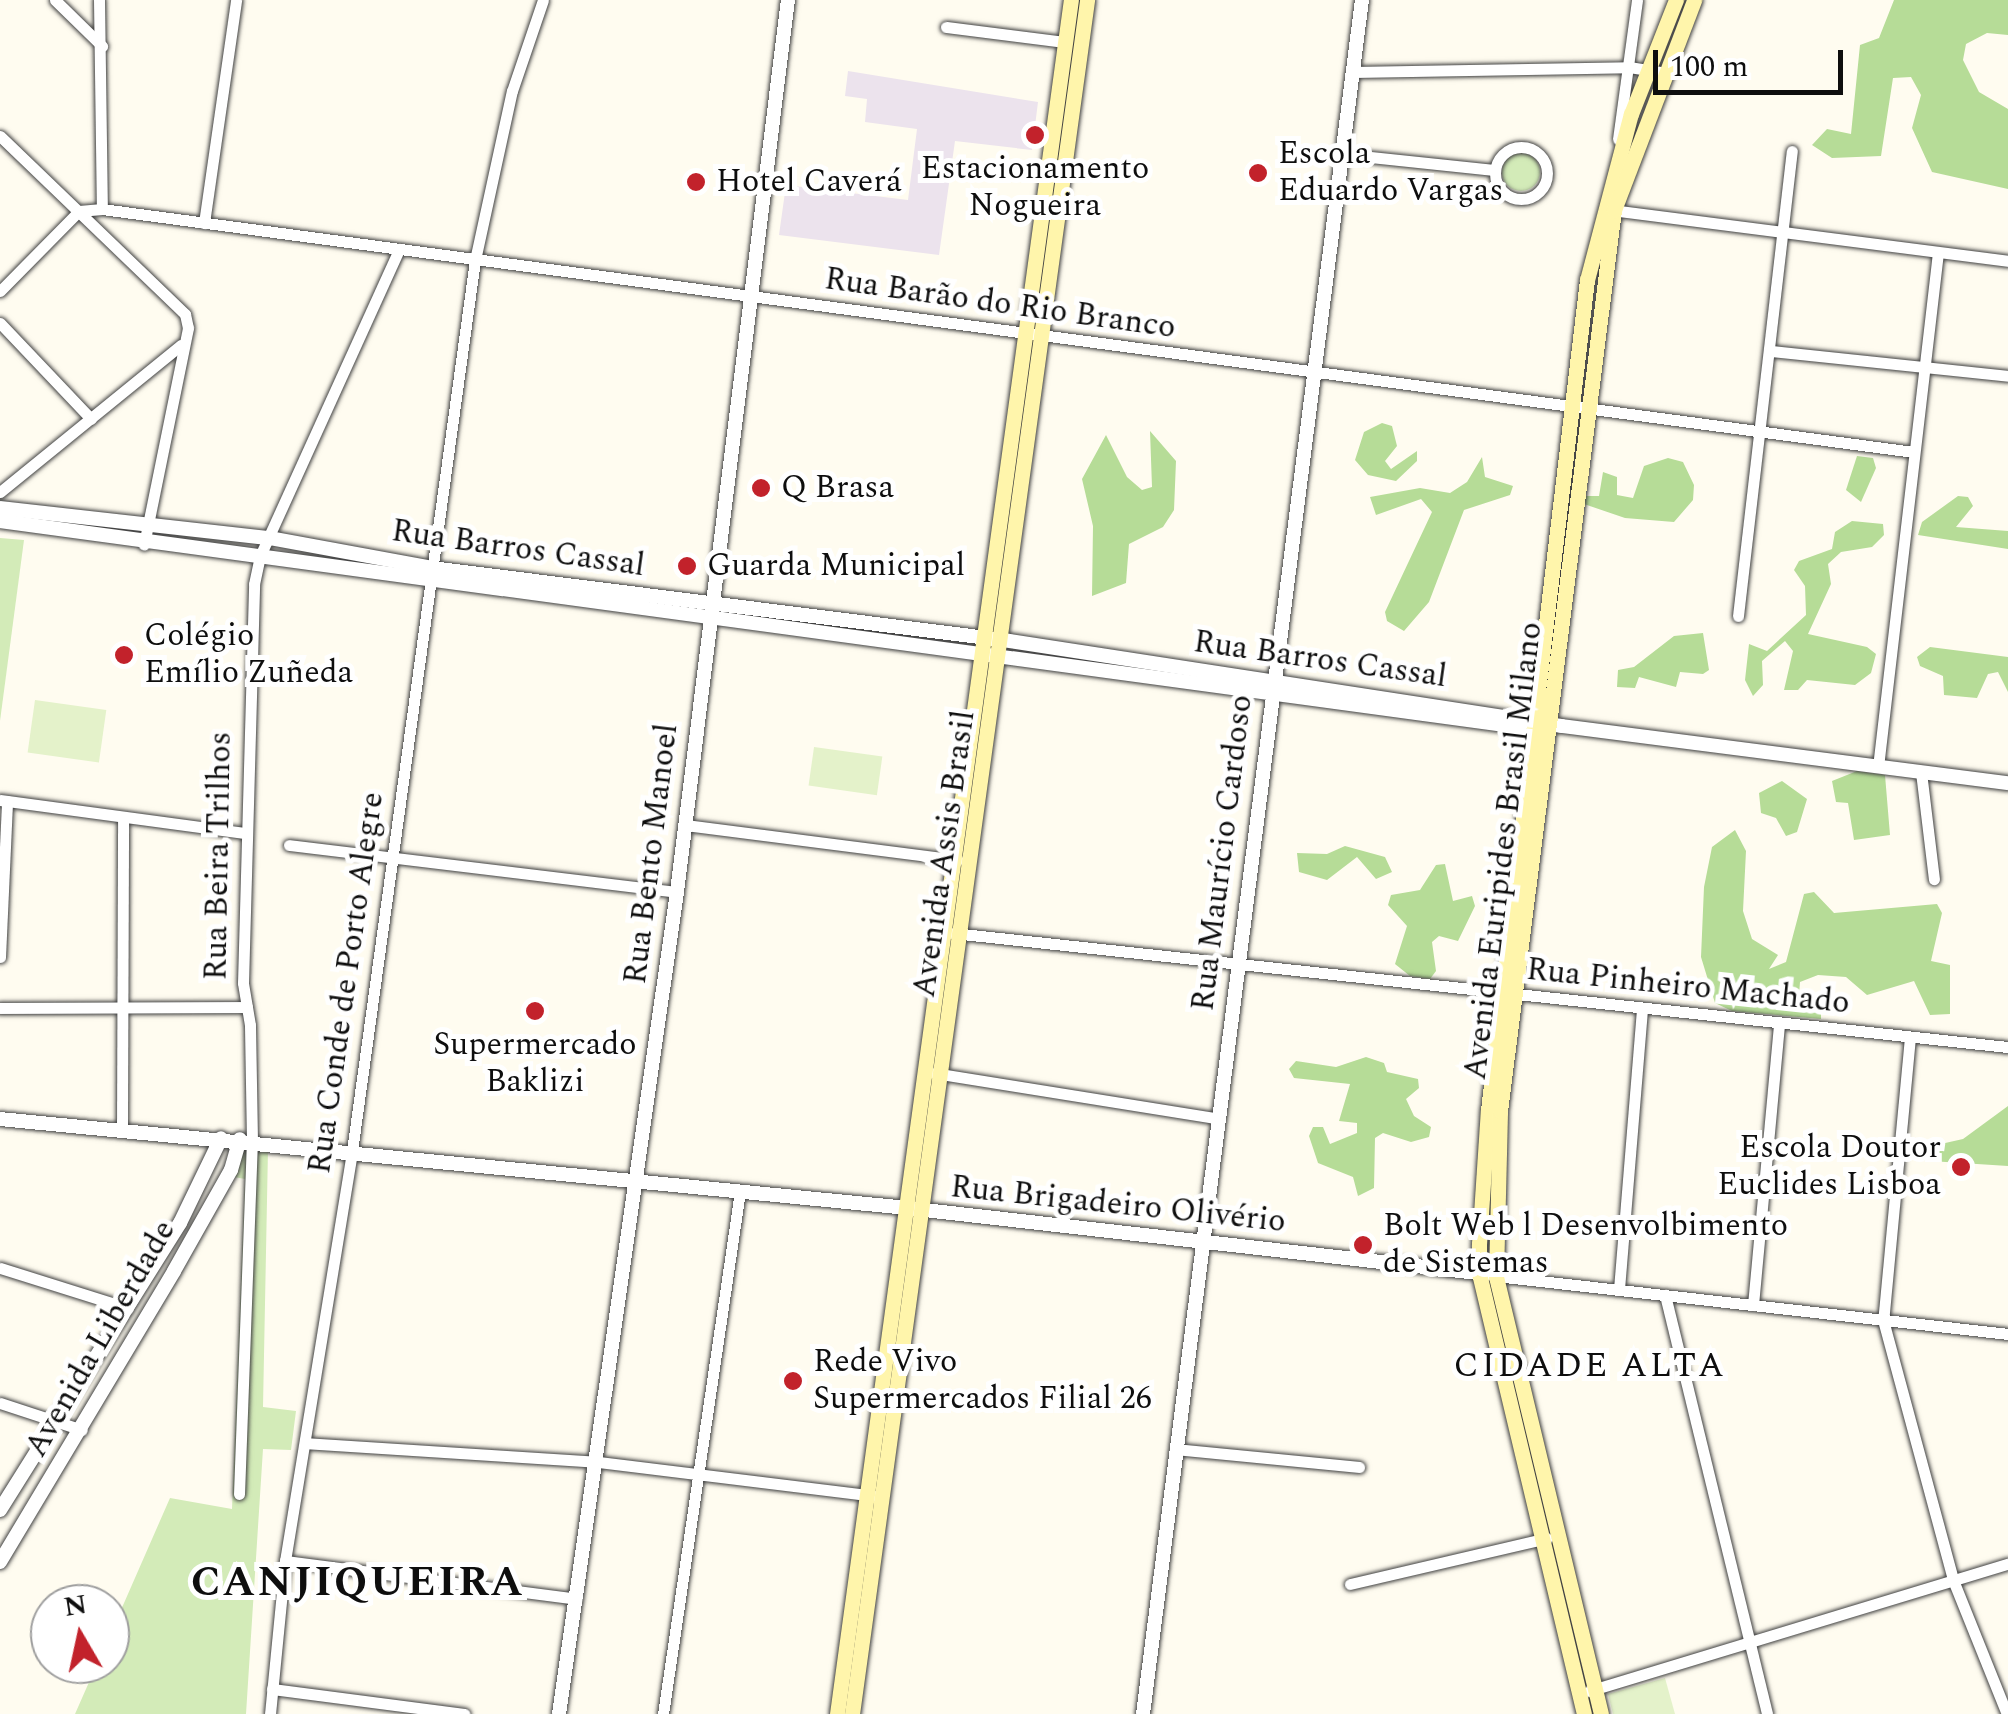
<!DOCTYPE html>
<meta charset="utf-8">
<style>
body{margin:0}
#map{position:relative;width:2008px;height:1714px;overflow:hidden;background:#fffcf0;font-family:Spectral,serif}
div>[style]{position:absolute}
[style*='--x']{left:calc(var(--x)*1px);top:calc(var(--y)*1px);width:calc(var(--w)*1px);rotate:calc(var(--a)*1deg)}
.industrial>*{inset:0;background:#ece3ed}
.green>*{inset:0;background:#d3ebb8}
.round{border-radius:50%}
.forest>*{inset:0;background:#b6dc97}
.pitch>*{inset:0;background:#e4f2ca;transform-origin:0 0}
.roads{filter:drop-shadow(0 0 2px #414141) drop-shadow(0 0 2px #414141)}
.minor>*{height:11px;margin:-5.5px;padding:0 5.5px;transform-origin:5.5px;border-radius:5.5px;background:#fff}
.minor>.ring{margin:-5.5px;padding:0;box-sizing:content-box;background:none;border:11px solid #fff;border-radius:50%}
.tertiary>*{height:14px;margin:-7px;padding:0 7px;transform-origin:7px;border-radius:7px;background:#fff}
.secondary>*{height:15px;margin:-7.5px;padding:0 7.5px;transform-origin:7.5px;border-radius:7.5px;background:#fff5ab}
.dots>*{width:28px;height:28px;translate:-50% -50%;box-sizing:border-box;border:5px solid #fff;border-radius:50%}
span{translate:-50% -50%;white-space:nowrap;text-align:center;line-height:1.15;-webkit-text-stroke:10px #fff;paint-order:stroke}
.poi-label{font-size:32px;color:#0e0e0e}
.left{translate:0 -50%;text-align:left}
.right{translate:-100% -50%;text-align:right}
.street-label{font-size:32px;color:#0e0e0e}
.neighbourhood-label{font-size:35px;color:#0e0e0e;letter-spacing:2.5px}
.district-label{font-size:42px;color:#0e0e0e;font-weight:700;letter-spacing:2.5px}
.north{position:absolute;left:30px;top:1584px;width:100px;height:100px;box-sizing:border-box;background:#fff;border:2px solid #9f9f9f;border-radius:50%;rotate:351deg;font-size:28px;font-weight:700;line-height:40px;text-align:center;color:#0e0e0e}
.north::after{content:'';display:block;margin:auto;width:35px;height:45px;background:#c2222b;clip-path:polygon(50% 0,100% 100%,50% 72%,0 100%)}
.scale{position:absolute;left:1653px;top:50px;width:190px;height:45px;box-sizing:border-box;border:5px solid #0e0e0e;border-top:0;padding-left:12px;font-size:30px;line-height:35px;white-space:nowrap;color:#0e0e0e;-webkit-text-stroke:8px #fff;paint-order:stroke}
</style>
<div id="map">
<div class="industrial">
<div style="clip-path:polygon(848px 71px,1038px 102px,1032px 150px,955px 141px,939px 255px,779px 235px,786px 185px,908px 200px,917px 129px,865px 122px,867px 99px,845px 96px)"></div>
</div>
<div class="green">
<div class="round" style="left:1502px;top:153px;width:38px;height:38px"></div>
<div style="clip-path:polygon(0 538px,24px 540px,0 721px)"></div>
<div style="clip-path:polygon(243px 1148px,268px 1149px,263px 1407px,296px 1411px,291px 1450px,263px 1449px,246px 1714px,75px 1714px,97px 1664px,110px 1664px,110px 1635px,170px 1498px,232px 1509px,245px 1179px,234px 1177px)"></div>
</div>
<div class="forest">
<div style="clip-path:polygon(1894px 0,2008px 0,2008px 35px,1987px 33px,1966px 44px,1963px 60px,1979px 92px,2008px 109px,2008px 189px,1932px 172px,1912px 128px,1921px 95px,1911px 77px,1893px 78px,1881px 156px,1832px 158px,1812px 145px,1827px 129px,1851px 134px,1860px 45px,1879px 38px)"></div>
<div style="clip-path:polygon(1382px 423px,1392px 426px,1397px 446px,1385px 461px,1391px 469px,1417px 451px,1417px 461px,1396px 481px,1368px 475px,1355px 460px,1364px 432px)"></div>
<div style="clip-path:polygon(1150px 431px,1176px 461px,1174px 510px,1163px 527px,1129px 544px,1126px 583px,1092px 596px,1093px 526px,1082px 479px,1106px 435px,1127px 477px,1142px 490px,1152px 487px)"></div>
<div style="clip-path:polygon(1857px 456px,1873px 458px,1876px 468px,1861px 502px,1846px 490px)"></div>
<div style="clip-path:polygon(1482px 457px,1485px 477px,1513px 486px,1510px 495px,1464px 510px,1429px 602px,1404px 631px,1387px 621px,1385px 612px,1432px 512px,1421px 499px,1376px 515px,1370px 497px,1420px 488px,1450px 493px,1467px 482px)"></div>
<div style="clip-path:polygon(1668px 458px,1683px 462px,1694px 485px,1693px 500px,1674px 522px,1625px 518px,1581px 503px,1583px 496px,1599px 496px,1603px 472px,1617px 477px,1617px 495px,1633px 498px,1644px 466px)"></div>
<div style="clip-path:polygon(1958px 496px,1968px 497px,1973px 506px,1956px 527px,2008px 531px,2008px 549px,1918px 535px,1922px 522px)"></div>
<div style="clip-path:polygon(1852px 521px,1883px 524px,1884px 535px,1872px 547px,1841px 552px,1828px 564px,1831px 584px,1808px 634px,1867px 647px,1876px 654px,1871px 673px,1855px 685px,1807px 680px,1798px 690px,1784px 690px,1793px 651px,1785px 641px,1762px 661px,1763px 685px,1753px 696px,1745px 680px,1749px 644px,1767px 651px,1806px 615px,1805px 586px,1794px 570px,1799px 561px,1832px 549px,1835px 532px)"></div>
<div style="clip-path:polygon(1703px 633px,1709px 670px,1703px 674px,1680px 672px,1676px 687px,1639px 677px,1635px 688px,1617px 687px,1618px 670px,1634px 667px,1674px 636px)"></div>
<div style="clip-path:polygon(1930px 647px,2008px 657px,2008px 692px,1998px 672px,1988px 674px,1977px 698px,1944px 695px,1943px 676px,1920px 666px,1917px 657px)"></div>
<div style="clip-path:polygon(1857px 771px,1885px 775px,1890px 835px,1854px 840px,1848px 803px,1836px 802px,1832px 781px)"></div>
<div style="clip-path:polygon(1782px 781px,1807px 799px,1797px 832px,1786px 836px,1776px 818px,1761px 813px,1759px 793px)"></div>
<div style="clip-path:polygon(1735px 830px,1746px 851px,1743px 911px,1752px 939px,1778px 955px,1769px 969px,1786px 962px,1804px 894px,1814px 892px,1834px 913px,1937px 904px,1942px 913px,1931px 961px,1950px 965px,1950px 1014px,1930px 1015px,1914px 981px,1867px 995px,1846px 977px,1818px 975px,1800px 982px,1799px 995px,1821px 1007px,1821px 1019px,1732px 1011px,1715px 1003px,1701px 957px,1704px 887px,1712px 847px)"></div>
<div style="clip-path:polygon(1345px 846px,1385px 857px,1392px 872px,1376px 879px,1357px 857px,1327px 880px,1299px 872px,1297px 853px,1327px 854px)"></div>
<div style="clip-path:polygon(1445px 864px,1453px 901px,1472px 896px,1475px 906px,1458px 941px,1439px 936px,1432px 942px,1436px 971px,1430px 979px,1410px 976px,1395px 964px,1407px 926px,1388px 905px,1391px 895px,1420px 890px,1436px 865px)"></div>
<div style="clip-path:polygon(1366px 1057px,1384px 1063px,1387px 1072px,1418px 1079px,1419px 1088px,1406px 1099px,1414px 1116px,1431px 1127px,1429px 1137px,1411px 1142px,1383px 1133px,1375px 1138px,1374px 1188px,1358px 1196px,1353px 1177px,1318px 1163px,1309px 1136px,1313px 1127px,1323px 1127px,1330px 1144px,1357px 1133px,1357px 1123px,1339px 1121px,1350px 1084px,1294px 1078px,1289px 1069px,1296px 1061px,1336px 1067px)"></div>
<div style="clip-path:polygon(2008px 1106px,2008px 1166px,1915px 1160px,1914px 1150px,1963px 1139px)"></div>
</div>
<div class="pitch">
<div style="left:35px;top:700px;width:72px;height:53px;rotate:8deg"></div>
<div style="left:814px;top:747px;width:69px;height:39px;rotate:8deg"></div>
<div style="clip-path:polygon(1665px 1678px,1675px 1714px,1613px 1714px,1608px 1694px)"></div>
</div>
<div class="roads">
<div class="minor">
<div style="--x:55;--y:0;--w:66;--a:44.4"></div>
<div style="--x:99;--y:0;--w:209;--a:89.2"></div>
<div style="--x:946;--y:27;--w:120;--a:7.2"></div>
<div style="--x:1353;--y:72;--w:276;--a:-1"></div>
<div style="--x:1629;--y:67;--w:36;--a:9"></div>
<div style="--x:0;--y:136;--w:257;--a:43.9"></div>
<div style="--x:185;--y:314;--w:14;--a:78"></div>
<div style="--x:188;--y:328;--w:221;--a:101.5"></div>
<div style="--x:1618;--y:139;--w:140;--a:-82.2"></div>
<div class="ring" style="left:1495px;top:147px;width:41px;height:41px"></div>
<div style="--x:1342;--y:154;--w:153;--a:6"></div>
<div style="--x:1611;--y:210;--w:400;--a:7.3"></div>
<div style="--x:204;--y:223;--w:225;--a:-81.8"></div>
<div style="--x:0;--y:291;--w:112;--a:-45.4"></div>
<div style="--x:79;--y:211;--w:23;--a:-5"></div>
<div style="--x:102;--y:209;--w:1828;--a:7.64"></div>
<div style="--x:0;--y:323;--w:132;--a:46.5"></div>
<div style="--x:1772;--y:351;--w:237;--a:6"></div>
<div style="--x:0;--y:492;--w:233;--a:-39.1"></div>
<div style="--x:1738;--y:616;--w:468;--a:-83.4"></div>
<div style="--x:1878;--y:767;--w:518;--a:-83.35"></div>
<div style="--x:1921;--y:772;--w:108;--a:83.1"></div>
<div style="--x:0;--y:800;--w:245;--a:7.7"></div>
<div style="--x:685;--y:825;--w:275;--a:7.3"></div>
<div style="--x:289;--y:845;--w:391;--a:6.9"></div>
<div style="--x:953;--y:933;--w:1061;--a:6.17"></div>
<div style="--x:0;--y:957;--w:156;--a:-87.4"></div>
<div style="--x:0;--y:1008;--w:247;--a:-0.2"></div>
<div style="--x:1910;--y:1037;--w:284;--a:95.4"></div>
<div style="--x:1883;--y:1320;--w:269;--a:74.9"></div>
<div style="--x:1953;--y:1580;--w:144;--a:68.1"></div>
<div style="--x:934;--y:1073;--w:286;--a:9.1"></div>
<div style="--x:122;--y:1129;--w:310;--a:-89.8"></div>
<div style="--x:0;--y:1268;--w:134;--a:17.4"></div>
<div style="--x:1496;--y:1276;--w:515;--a:6.46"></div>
<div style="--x:1619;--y:1289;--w:280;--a:-85.3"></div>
<div style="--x:1665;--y:1295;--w:431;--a:76.3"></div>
<div style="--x:1753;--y:1305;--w:282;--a:-84.7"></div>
<div style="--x:0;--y:1403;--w:86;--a:18.2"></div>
<div style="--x:305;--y:1443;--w:294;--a:3.7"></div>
<div style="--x:598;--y:1462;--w:278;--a:7"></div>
<div style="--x:1175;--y:1449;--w:185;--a:5.6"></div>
<div style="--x:239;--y:1494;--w:353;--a:-87.9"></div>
<div style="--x:252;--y:1141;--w:116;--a:-91"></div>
<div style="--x:250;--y:1025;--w:43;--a:-99.5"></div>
<div style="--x:243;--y:983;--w:399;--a:-88.4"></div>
<div style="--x:254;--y:584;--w:29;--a:-78"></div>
<div style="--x:260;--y:556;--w:337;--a:-65.6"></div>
<div style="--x:285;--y:1561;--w:294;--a:7.4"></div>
<div style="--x:1350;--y:1584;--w:202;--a:-13.1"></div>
<div style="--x:272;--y:1689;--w:194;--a:7.4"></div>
<div style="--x:1589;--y:1691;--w:438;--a:-16.9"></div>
<div style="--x:270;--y:1714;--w:154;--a:-84.4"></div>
<div style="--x:285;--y:1561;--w:415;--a:-80.7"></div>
<div style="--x:352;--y:1151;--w:899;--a:-82.14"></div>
<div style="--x:475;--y:260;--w:173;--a:-77.7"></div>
<div style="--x:512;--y:91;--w:96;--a:-71.2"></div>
<div style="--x:663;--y:1714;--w:529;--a:-81.62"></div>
</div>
<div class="tertiary">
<div style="--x:0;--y:508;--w:271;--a:6.4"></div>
<div style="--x:269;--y:538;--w:166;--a:10.4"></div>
<div style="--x:432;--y:568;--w:576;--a:7.19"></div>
<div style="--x:1003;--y:640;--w:566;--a:8.75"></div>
<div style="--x:1562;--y:726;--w:450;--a:7.3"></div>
<div style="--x:0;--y:521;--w:1556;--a:7.72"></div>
<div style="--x:0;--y:1119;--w:911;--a:5.6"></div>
<div style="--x:907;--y:1208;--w:583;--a:6.5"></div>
<div style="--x:0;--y:1510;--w:339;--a:-57.9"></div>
<div style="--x:180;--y:1223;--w:94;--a:-64.2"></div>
<div style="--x:0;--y:1562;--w:339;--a:-59.1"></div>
<div style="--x:174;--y:1271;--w:116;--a:-60.6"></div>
<div style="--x:231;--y:1170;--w:32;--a:-74"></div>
<div style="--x:559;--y:1714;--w:830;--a:-81.83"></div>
<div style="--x:677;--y:892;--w:899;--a:-82.91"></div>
<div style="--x:1143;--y:1714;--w:1728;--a:-82.72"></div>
</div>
<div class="secondary">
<div style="--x:837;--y:1714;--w:1730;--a:-82.23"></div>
<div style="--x:852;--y:1714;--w:1730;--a:-82.19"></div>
<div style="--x:1584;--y:1714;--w:453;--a:-103.4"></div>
<div style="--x:1479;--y:1273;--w:29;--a:-90"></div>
<div style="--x:1479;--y:1244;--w:134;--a:-86.2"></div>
<div style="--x:1488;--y:1110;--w:836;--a:-83.2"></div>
<div style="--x:1587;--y:280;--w:172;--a:-75.2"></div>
<div style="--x:1631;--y:114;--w:123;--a:-68.5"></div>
<div style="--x:1601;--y:1714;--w:450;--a:-103.5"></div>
<div style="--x:1496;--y:1276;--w:165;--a:-88.6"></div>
<div style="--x:1500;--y:1111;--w:908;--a:-82.79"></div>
<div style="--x:1614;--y:210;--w:225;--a:-69.1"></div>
</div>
</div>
<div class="dots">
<div style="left:1035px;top:135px;background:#c2222b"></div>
<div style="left:1258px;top:173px;background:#c2222b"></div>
<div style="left:696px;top:182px;background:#c2222b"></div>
<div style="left:761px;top:488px;background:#c2222b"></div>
<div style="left:687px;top:566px;background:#c2222b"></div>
<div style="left:124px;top:655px;background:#c2222b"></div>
<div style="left:535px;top:1011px;background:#c2222b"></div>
<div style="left:1961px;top:1167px;background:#c2222b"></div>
<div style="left:1363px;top:1245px;background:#c2222b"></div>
<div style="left:793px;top:1381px;background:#c2222b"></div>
</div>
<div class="poi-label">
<span class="left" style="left:1278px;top:173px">Escola<br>Eduardo Vargas</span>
<span style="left:1035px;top:188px">Estacionamento<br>Nogueira</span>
<span class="left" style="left:716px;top:182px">Hotel Caverá</span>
<span class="left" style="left:781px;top:488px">Q Brasa</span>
<span class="left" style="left:707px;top:566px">Guarda Municipal</span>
<span class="left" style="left:144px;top:655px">Colégio<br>Emílio Zuñeda</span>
<span style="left:535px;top:1064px">Supermercado<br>Baklizi</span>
<span class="right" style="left:1941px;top:1167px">Escola Doutor<br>Euclides Lisboa</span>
<span class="left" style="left:1383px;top:1245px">Bolt Web l Desenvolbimento<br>de Sistemas</span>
<span class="left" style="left:813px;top:1381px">Rede Vivo<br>Supermercados Filial 26</span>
</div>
<div class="street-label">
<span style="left:1000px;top:304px;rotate:8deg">Rua Barão do Rio Branco</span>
<span style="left:518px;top:549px;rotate:8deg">Rua Barros Cassal</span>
<span style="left:1320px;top:660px;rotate:8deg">Rua Barros Cassal</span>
<span style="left:1504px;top:851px;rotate:-83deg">Avenida Euripides Brasil Milano</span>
<span style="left:1223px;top:853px;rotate:-83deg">Rua Maurício Cardoso</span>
<span style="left:652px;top:854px;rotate:-83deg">Rua Bento Manoel</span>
<span style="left:945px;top:854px;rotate:-82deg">Avenida Assis Brasil</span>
<span style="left:219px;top:856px;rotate:-89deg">Rua Beira Trilhos</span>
<span style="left:347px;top:983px;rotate:-82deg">Rua Conde de Porto Alegre</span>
<span style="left:1688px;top:987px;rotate:6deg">Rua Pinheiro Machado</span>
<span style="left:1118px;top:1205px;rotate:6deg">Rua Brigadeiro Olivério</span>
<span style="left:101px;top:1339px;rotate:-60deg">Avenida Liberdade</span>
</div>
<div class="neighbourhood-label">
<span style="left:1590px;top:1366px">CIDADE ALTA</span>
</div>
<div class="district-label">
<span style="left:358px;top:1583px">CANJIQUEIRA</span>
</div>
<div class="north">N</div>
<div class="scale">100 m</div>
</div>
